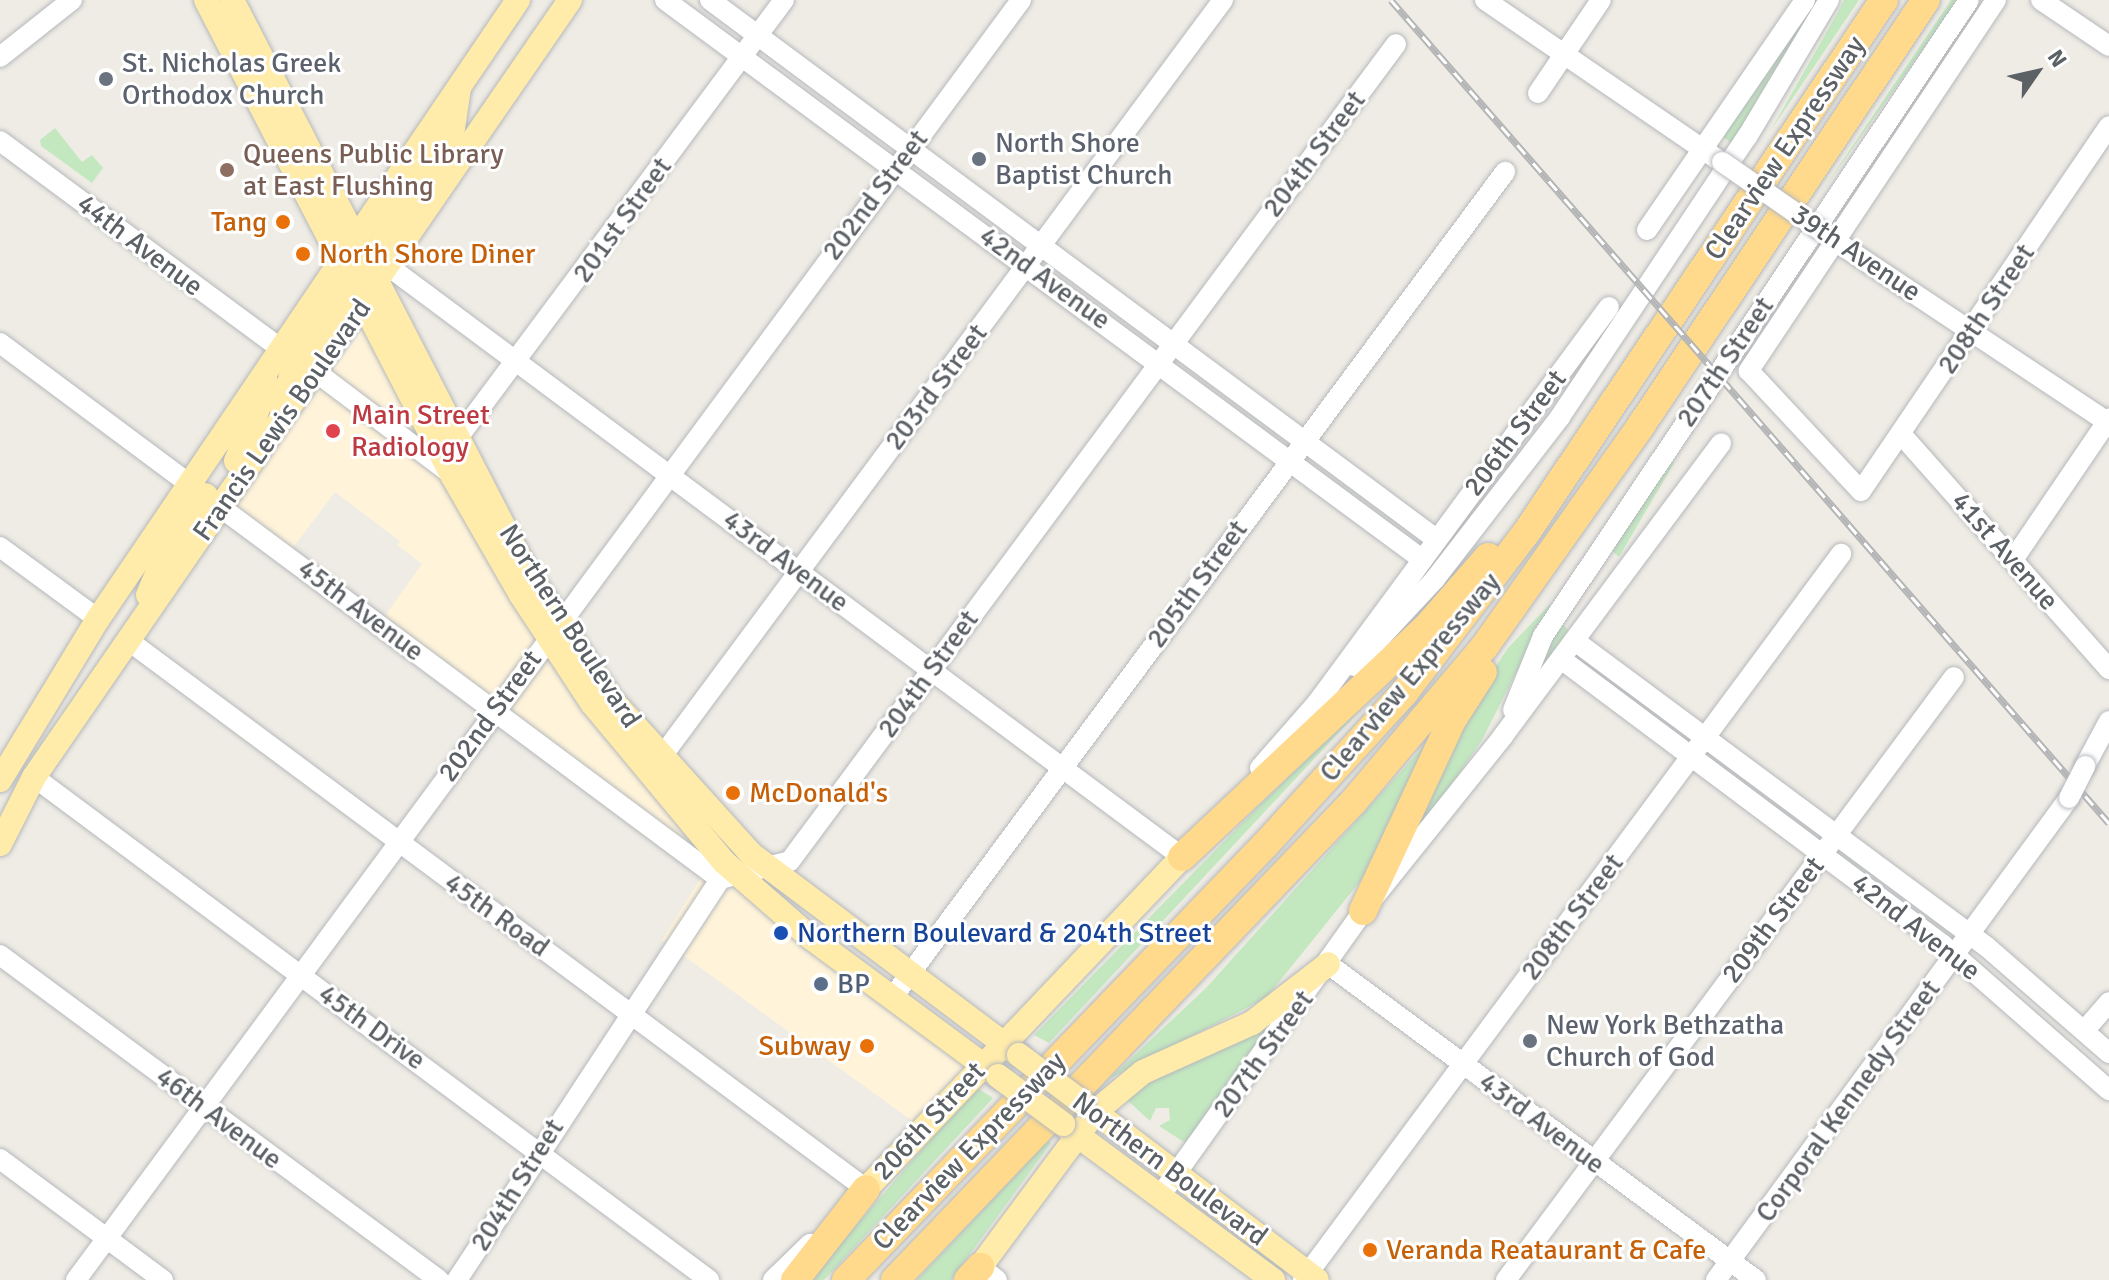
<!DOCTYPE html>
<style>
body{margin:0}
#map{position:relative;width:2109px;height:1280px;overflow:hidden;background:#efece5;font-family:Signika,sans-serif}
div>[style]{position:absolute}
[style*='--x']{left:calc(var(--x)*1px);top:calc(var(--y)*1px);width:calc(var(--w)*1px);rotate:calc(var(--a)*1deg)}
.commercial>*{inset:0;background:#fff4da}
.green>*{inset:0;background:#c3e8c0}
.roads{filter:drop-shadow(0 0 2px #b5b8bc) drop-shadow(0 0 2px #b5b8bc)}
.minor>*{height:20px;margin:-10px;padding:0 10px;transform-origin:10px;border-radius:10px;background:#fff}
.major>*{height:24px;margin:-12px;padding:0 12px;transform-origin:12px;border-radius:12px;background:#ffebaa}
.highway>*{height:28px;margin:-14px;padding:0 14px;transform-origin:14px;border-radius:14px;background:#ffda8c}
.rail>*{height:7px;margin-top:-3.5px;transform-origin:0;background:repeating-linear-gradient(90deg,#fff 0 12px,#b4b5b6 0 24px);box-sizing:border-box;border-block:2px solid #b4b5b6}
.bridges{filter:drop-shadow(0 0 2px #b5b8bc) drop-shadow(0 0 2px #b5b8bc)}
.minor-bridge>*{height:20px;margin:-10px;padding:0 10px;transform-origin:10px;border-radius:10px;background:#fff}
.major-bridge>*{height:24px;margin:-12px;padding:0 12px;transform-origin:12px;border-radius:12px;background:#ffebaa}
.dots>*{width:22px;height:22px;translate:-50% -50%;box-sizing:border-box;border:4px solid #fff;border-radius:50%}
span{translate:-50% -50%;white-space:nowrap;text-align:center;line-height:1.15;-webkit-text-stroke:6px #fff;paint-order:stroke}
.worship-label{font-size:28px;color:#5b616d}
.left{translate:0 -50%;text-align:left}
.street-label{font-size:28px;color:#5c6166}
.education-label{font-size:28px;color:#785e54}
.food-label{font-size:28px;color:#c56008}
.right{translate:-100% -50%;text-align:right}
.health-label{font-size:28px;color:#be3a42}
.transit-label{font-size:28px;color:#164399}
.service-label{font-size:28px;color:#4e5e75}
.north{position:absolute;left:1997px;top:32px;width:80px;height:80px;-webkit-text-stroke:6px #fff;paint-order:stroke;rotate:56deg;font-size:22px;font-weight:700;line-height:32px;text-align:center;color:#5c6166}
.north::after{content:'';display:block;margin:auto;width:28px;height:36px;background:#5c6166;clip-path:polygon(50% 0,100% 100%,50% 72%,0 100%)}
</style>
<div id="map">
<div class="commercial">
<div style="clip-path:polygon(363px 329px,534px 639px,604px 736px,701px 850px,968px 1068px,918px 1125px,662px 940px,704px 873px,374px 631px,422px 564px,397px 545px,400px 541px,335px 492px,282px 562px,225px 520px)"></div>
</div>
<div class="green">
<div style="clip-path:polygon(1814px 0,1825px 0,1736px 147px,1722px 136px)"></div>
<div style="clip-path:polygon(1844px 0,1859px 0,1771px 130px,1838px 12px)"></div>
<div style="clip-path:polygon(1951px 0,1958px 0,1818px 197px)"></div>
<div style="clip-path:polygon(55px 128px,82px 162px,92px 155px,103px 168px,92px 183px,41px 146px,40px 140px)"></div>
<div style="clip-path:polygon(1669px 460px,1674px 463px,1619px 557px,1610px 549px)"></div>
<div style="clip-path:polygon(1551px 603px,1482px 740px,1420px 830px,1412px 827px,1460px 720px,1508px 648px)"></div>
<div style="clip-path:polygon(1561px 622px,1568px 630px,1527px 696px,1536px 667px)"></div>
<div style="clip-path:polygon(1398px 669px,1049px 1043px,1034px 1035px,1251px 814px)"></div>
<div style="clip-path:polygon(1441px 727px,1406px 806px,1362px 879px,1266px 998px,1109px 1079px,1206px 988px)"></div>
<div style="clip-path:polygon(1278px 1020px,1187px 1144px,1159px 1126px,1170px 1120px,1169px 1108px,1156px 1108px,1150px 1121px,1127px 1100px,1149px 1082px)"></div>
<div style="clip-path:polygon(976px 1087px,993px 1098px,824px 1280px,809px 1280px)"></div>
<div style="clip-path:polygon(1048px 1140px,1051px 1143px,951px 1280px,917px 1280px)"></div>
</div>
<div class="roads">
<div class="minor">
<div style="--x:665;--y:0;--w:942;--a:36.46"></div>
<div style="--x:710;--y:0;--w:904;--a:36.59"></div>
<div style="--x:1485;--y:0;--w:287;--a:34.4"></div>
<div style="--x:1996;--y:0;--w:446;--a:123.7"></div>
<div style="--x:1749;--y:371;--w:164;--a:47"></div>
<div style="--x:1861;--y:491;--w:441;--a:-55.8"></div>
<div style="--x:2041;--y:0;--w:82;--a:34.1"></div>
<div style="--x:0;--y:57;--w:92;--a:-38.4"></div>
<div style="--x:1538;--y:93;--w:112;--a:-55.9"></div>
<div style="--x:0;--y:141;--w:350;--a:36.5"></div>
<div style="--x:1647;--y:230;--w:279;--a:-55.5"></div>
<div style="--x:1826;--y:235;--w:340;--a:33.6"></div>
<div style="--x:388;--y:266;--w:990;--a:36.66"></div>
<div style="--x:1182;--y:857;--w:13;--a:-48"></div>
<div style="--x:0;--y:343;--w:898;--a:36.67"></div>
<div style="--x:316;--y:372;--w:171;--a:37.1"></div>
<div style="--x:1901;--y:434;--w:314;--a:48.5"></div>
<div style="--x:457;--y:439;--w:547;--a:-53.32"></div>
<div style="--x:0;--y:547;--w:122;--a:36.3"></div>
<div style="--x:2013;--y:560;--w:171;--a:-55.8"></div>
<div style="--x:129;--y:641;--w:918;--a:36.63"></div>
<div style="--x:866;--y:1189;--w:14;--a:135"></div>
<div style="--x:1575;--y:641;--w:513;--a:36.6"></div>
<div style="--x:1987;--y:947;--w:162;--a:41"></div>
<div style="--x:1561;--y:659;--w:476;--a:36.8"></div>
<div style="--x:1942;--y:944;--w:222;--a:41.2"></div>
<div style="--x:1354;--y:666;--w:119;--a:-47"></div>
<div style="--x:1435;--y:579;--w:205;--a:-52.3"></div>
<div style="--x:1560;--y:417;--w:337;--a:-56.3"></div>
<div style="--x:1747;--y:137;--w:160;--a:-59.1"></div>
<div style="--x:1513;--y:710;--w:80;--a:-67.9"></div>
<div style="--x:1543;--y:636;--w:765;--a:-56.19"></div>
<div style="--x:2085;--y:766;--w:51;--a:-61.9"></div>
<div style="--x:654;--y:767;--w:955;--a:-53.43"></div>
<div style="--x:1260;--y:768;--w:86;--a:-48.8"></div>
<div style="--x:1317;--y:703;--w:492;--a:-53.6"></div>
<div style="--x:34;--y:777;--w:842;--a:36.69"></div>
<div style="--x:0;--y:955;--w:546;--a:36.51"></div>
<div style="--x:1328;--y:964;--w:532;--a:36.44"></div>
<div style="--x:892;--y:998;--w:1029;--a:-53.42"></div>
<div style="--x:2084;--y:1031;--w:38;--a:-49"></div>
<div style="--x:0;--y:1159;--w:203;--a:36.6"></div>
<div style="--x:1160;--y:1196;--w:350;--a:-54.5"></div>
<div style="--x:1363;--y:911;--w:224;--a:-51.3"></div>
<div style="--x:1503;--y:736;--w:365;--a:-53.3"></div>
<div style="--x:973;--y:1277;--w:12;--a:-55"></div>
<div style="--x:980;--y:1267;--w:21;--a:37"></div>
<div style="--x:76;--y:1280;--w:1591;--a:-53.56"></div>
<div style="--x:457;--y:1280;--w:480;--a:-56.7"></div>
<div style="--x:720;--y:879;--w:72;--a:-14.4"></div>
<div style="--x:790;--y:861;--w:1017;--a:-53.43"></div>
<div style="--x:773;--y:1280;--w:52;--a:-44.2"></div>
<div style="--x:1303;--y:1280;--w:904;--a:-53.46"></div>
<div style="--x:1506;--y:1280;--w:751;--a:-53.39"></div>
<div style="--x:1716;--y:1280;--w:597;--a:-53.78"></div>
</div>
<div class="major">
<div style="--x:206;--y:0;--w:535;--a:62.62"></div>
<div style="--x:452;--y:475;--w:138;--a:60.1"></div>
<div style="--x:521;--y:595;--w:129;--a:56.7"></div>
<div style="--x:592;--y:703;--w:207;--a:50.3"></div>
<div style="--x:724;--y:862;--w:114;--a:41.1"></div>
<div style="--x:810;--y:937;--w:234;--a:36.5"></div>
<div style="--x:232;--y:0;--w:639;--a:62.71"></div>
<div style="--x:525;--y:568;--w:157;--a:56.7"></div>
<div style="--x:611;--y:699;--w:209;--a:47.9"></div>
<div style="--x:751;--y:854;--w:335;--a:36.9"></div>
<div style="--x:361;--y:275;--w:167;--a:-57"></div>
<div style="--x:452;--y:135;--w:48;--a:-81.5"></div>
<div style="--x:282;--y:411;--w:44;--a:-75.7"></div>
<div style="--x:293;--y:368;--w:119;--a:-56.3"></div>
<div style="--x:236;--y:461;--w:82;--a:-67.2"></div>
<div style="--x:148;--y:595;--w:34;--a:-67"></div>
<div style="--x:161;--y:564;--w:82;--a:-56.9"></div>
<div style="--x:0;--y:780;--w:188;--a:-58.7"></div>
<div style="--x:98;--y:619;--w:748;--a:-55.84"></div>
<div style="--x:0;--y:844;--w:75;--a:-63.1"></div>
<div style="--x:34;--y:777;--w:944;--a:-55.4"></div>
<div style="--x:1083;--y:1103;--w:293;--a:37.1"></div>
<div style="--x:1065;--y:1126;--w:259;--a:36.5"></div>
<div style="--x:866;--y:1189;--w:458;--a:-46.4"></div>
<div style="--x:980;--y:1267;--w:193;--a:-53.4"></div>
<div style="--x:1095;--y:1112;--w:62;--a:-39.8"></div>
<div style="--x:1143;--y:1072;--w:120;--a:-24.2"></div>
<div style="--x:1252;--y:1023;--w:96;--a:-37.8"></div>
</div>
<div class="highway">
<div style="--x:1182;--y:857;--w:336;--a:-43.2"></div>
<div style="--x:1427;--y:627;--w:93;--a:-48.9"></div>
<div style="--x:1363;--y:911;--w:208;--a:-65"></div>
<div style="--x:1451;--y:722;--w:59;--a:-57.4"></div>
<div style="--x:795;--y:1280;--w:115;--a:-52"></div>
<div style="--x:846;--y:1280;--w:605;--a:-46.07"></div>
<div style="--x:1266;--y:844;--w:205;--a:-47.6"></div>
<div style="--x:1404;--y:693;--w:201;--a:-52.7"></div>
<div style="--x:1526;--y:533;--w:642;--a:-56.11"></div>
<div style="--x:895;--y:1280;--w:663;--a:-46.22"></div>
<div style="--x:1354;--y:801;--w:203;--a:-49.8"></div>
<div style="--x:1485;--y:646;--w:272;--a:-54.7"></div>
<div style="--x:1642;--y:424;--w:510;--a:-56.19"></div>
<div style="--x:968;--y:1280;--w:18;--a:-47"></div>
</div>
</div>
<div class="rail">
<div style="--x:1391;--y:0;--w:1092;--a:48.9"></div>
</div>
<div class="bridges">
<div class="minor-bridge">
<div style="--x:1722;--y:162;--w:123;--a:34.7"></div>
<div style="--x:2069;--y:798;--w:36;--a:-63"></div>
</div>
<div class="major-bridge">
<div style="--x:1019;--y:1055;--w:80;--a:36.9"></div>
<div style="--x:998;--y:1076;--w:81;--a:36.4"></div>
</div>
</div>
<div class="dots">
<div style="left:106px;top:79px;background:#6b7280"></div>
<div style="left:979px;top:159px;background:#6b7280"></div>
<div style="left:227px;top:170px;background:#8d6e63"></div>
<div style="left:283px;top:222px;background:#e8710a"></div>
<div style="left:303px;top:254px;background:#e8710a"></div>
<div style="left:333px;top:431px;background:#e0444e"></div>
<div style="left:733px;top:793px;background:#e8710a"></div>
<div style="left:781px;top:933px;background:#1a4fb4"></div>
<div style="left:821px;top:984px;background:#5c6f8a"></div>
<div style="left:1530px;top:1041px;background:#6b7280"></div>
<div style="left:867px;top:1046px;background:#e8710a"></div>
<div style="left:1370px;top:1250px;background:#e8710a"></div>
</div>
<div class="worship-label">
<span class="left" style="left:122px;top:79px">St. Nicholas Greek<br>Orthodox Church</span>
<span class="left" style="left:995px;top:159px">North Shore<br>Baptist Church</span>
<span class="left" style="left:1546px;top:1041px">New York Bethzatha<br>Church of God</span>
</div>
<div class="street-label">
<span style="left:1785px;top:148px;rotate:-56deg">Clearview Expressway</span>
<span style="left:1314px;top:154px;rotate:-53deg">204th Street</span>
<span style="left:875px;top:195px;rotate:-53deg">202nd Street</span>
<span style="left:622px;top:220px;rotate:-54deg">201st Street</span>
<span style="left:140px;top:245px;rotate:37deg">44th Avenue</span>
<span style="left:1856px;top:253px;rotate:34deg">39th Avenue</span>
<span style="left:1045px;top:278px;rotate:36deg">42nd Avenue</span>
<span style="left:1986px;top:309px;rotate:-56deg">208th Street</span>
<span style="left:1725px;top:362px;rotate:-56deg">207th Street</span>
<span style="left:936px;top:387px;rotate:-53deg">203rd Street</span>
<span style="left:282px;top:420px;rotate:-55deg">Francis Lewis Boulevard</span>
<span style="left:1515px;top:433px;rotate:-53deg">206th Street</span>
<span style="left:2005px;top:551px;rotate:49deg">41st Avenue</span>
<span style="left:786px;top:561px;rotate:37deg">43rd Avenue</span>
<span style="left:1197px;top:584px;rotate:-54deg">205th Street</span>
<span style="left:361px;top:610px;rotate:37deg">45th Avenue</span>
<span style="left:570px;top:626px;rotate:57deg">Northern Boulevard</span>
<span style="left:928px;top:674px;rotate:-54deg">204th Street</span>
<span style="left:1410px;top:677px;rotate:-50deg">Clearview Expressway</span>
<span style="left:490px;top:716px;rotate:-54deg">202nd Street</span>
<span style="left:497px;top:915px;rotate:36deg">45th Road</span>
<span style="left:1572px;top:917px;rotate:-53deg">208th Street</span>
<span style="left:1773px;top:920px;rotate:-53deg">209th Street</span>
<span style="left:1916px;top:927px;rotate:38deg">42nd Avenue</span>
<span style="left:372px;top:1027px;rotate:36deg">45th Drive</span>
<span style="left:1263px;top:1054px;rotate:-54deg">207th Street</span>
<span style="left:1848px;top:1101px;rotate:-54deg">Corporal Kennedy Street</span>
<span style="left:219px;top:1118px;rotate:37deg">46th Avenue</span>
<span style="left:929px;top:1121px;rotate:-47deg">206th Street</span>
<span style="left:1542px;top:1123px;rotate:37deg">43rd Avenue</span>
<span style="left:969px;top:1151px;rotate:-46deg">Clearview Expressway</span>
<span style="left:1170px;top:1169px;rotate:37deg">Northern Boulevard</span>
<span style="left:517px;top:1185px;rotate:-58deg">204th Street</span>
</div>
<div class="education-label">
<span class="left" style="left:243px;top:170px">Queens Public Library<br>at East Flushing</span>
</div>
<div class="food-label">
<span class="right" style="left:267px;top:222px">Tang</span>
<span class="left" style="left:319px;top:254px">North Shore Diner</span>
<span class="left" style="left:749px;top:793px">McDonald's</span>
<span class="right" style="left:851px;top:1046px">Subway</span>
<span class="left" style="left:1386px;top:1250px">Veranda Reataurant &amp; Cafe</span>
</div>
<div class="health-label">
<span class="left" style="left:351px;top:431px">Main Street<br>Radiology</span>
</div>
<div class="transit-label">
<span class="left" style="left:797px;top:933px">Northern Boulevard &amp; 204th Street</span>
</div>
<div class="service-label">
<span class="left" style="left:837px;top:984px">BP</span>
</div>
<div class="north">N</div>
</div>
